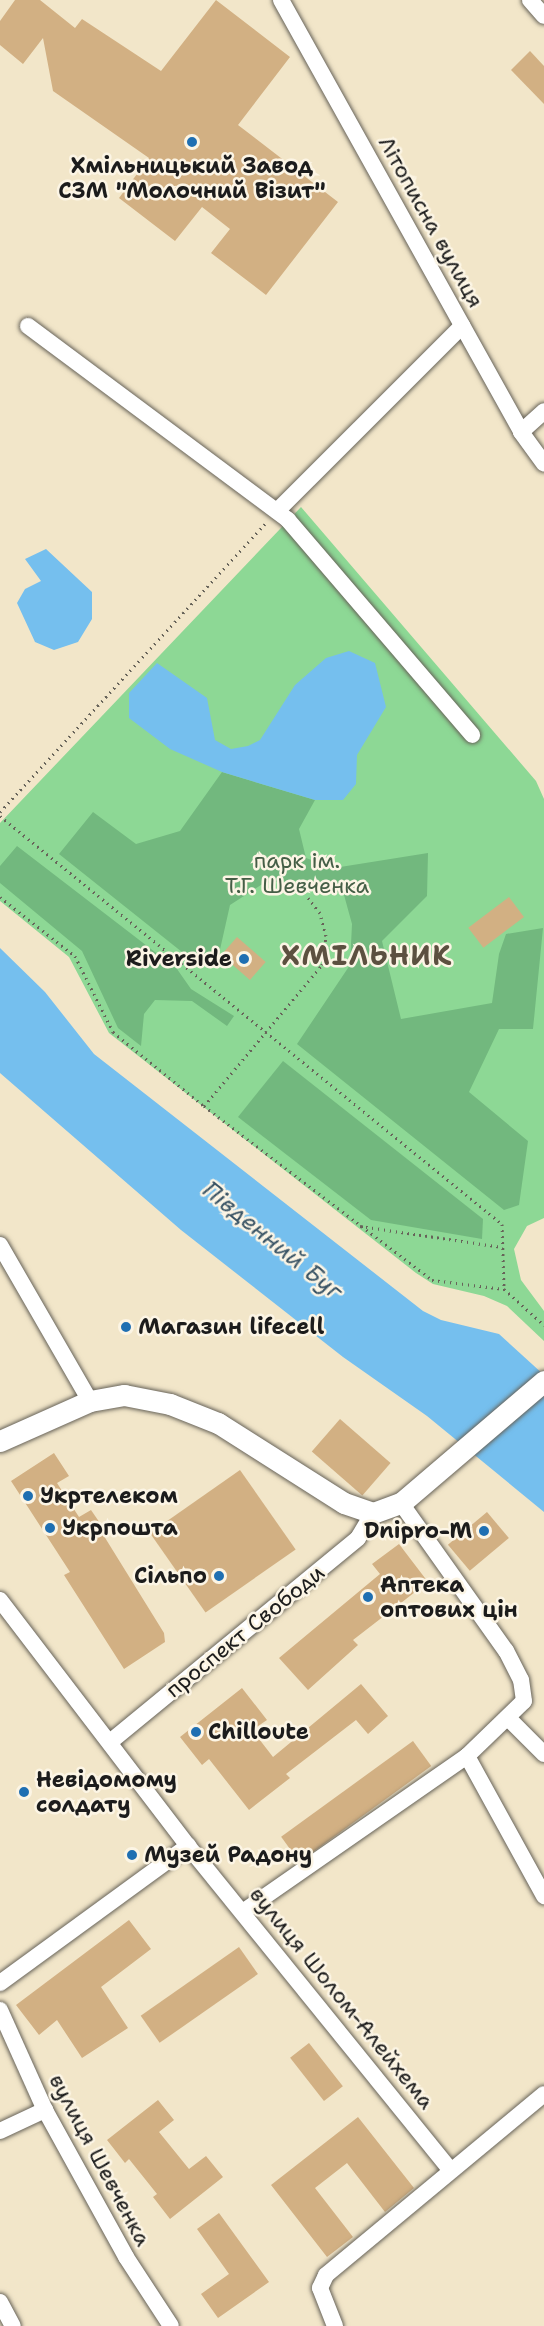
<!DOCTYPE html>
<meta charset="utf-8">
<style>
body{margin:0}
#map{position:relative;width:544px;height:2326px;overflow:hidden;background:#f2e6c9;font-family:"Shantell Sans",sans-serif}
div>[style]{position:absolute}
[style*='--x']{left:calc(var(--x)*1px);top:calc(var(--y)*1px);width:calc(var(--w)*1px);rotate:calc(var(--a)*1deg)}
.green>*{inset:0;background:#8dd895}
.forest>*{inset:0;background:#72b87e}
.water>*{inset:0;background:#75bfee}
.building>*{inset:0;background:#d2b083;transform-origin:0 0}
.path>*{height:3px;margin-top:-1.5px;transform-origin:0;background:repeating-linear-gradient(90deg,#676359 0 1.5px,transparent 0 6px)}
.roads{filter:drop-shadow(0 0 2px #676359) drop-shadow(0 0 2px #676359)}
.minor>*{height:16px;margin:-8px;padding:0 8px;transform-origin:8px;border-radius:8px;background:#fff}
.major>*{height:21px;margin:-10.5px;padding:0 10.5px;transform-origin:10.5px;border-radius:10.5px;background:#fff}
.dots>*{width:16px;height:16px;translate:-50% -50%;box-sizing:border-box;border:3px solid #fcf5e5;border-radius:50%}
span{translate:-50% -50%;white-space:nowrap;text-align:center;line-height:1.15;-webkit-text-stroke:5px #fcf5e5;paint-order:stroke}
.poi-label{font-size:22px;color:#1c1c1c;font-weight:700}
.right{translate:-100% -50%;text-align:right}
.left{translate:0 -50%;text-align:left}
.street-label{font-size:22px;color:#1c1c1c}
.park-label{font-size:22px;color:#445e46}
.water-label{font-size:24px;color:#3b5566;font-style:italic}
.district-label{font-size:28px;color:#5c5040;font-weight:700;letter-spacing:1.5px}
</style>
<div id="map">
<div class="green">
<div style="clip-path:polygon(301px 507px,536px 781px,544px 799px,544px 1218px,527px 1226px,514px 1249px,521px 1280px,544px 1311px,544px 1341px,507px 1306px,484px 1296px,433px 1284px,416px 1273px,109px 1033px,69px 957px,0 901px,0 823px)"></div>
</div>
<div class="forest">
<div style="clip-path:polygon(222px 772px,315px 800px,299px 829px,306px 858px,334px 868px,428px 853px,427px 896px,382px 941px,401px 1019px,492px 1003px,499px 954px,506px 934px,543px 928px,533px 1029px,499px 1029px,469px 1092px,528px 1141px,519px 1205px,504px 1210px,297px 1044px,350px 965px,352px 924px,344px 895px,305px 880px,264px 883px,230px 905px,219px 954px,187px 956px,59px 854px,93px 812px,136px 844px,180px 831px)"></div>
<div style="clip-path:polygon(17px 846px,177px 969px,191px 989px,234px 1016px,227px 1026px,192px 1001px,155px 1000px,144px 1014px,141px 1046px,118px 1028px,82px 951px,0 883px,0 866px)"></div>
<div style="clip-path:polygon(283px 1061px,483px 1219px,482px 1239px,371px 1220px,238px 1117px)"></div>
</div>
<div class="water">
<div style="clip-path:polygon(46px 549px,92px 592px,92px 619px,78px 642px,54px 650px,35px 642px,17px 603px,25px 589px,41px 581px,25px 559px)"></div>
<div style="clip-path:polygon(349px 651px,375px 663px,386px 707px,357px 755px,356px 784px,343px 800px,315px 800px,222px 772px,170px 749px,129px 718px,129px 693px,157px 663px,207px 698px,215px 740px,231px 749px,248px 746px,260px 740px,295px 685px,326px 658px)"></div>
<div style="clip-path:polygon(0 948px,45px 992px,94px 1054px,423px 1311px,441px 1320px,499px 1334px,544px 1375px,544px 1512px,427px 1416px,343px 1357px,181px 1230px,0 1073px)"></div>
</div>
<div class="building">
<div style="clip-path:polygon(15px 0,40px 0,75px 28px,82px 19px,161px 71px,216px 0,290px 57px,238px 125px,338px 202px,266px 295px,211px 253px,230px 229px,202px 207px,175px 241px,119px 198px,149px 158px,53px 91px,43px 38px,23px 64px,0 45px,0 21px)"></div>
<div style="clip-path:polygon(530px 51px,544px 66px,544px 104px,511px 70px)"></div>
<div style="left:509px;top:897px;width:25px;height:51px;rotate:53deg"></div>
<div style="left:237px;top:937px;width:38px;height:24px;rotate:41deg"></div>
<div style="left:340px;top:1419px;width:67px;height:43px;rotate:41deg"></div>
<div style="clip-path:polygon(54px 1453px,69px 1476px,57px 1483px,79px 1517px,91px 1510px,102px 1526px,99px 1528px,164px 1633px,165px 1642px,124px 1669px,64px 1575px,70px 1572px,11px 1481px)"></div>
<div style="left:240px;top:1470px;width:97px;height:110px;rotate:55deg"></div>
<div style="left:487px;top:1512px;width:34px;height:51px;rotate:50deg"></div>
<div style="clip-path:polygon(399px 1544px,428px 1582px,353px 1640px,358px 1645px,308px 1690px,279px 1658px,380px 1574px,372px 1564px)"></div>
<div style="clip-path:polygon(361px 1684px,388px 1716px,368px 1734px,356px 1720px,286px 1774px,290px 1778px,249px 1810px,209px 1759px,202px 1765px,180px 1737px,242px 1688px,267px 1720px,252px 1730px,273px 1757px)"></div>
<div style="left:413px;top:1741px;width:31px;height:163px;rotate:54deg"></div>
<div style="clip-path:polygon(129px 1920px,151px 1949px,101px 1987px,128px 2028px,82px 2058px,57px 2020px,39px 2035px,16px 2005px)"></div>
<div style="left:239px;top:1947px;width:33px;height:120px;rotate:55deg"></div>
<div style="left:309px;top:2043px;width:55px;height:24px;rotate:52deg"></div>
<div style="clip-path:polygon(158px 2100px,174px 2120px,159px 2132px,189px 2169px,206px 2156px,223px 2177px,170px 2219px,153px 2197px,157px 2194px,129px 2159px,125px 2163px,107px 2140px)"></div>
<div style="clip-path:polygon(358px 2117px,414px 2188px,385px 2212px,347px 2163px,315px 2188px,353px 2237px,327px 2257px,271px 2185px)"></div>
<div style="clip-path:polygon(219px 2213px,269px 2282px,218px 2318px,201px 2294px,229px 2274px,197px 2229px)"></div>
</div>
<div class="path">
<div style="--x:0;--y:812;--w:393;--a:-47.4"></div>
<div style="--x:0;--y:816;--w:647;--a:39.1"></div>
<div style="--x:502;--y:1224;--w:65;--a:88.2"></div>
<div style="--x:0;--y:897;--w:95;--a:38.2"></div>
<div style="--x:75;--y:956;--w:85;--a:63.4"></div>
<div style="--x:113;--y:1032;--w:117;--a:39.1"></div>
<div style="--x:204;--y:1106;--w:287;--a:37.3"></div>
<div style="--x:432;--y:1280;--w:73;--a:7.1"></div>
<div style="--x:504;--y:1289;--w:54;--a:42"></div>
<div style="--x:204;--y:1106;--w:184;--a:-50.1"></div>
<div style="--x:322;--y:965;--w:29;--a:-82"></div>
<div style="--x:326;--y:936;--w:24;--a:-105"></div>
<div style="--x:320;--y:913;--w:24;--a:-128"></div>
<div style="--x:360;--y:1226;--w:144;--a:8.4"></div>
</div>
<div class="roads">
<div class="minor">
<div style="--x:281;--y:0;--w:494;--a:60.9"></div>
<div style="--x:521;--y:432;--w:39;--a:54"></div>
<div style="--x:530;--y:0;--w:21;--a:49"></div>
<div style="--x:28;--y:326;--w:324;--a:36.7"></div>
<div style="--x:288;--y:520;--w:283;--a:49.4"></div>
<div style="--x:521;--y:432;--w:31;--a:-42"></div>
<div style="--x:277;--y:511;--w:262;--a:-45"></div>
<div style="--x:0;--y:1245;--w:180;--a:60"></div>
<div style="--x:0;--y:1600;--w:310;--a:52.6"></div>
<div style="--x:188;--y:1846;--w:416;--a:51"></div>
<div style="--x:508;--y:1718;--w:51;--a:45"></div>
<div style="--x:110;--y:1742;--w:321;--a:-39.4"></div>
<div style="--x:358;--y:1538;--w:29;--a:-59"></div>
<div style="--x:467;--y:1756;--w:160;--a:61.2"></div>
<div style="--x:244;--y:1911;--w:272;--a:-34.8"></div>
<div style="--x:467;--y:1756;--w:79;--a:-44"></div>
<div style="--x:524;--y:1701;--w:21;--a:-98"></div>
<div style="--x:521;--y:1680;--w:33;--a:-117"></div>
<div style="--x:506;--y:1651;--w:181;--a:-125.4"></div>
<div style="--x:0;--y:1983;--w:233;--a:-36.1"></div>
<div style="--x:0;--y:2010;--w:110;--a:65.8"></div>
<div style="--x:45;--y:2110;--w:168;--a:61.1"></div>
<div style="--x:126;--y:2257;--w:82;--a:56.9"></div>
<div style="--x:0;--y:2131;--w:50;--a:-25"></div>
<div style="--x:0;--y:2302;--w:27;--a:62"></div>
<div style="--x:335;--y:2326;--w:41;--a:-111.5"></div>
<div style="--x:320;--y:2288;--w:14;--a:-65"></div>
<div style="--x:326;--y:2275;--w:283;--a:-39.7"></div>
</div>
<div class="major">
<div style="--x:0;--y:1441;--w:98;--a:-24"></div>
<div style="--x:90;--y:1401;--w:35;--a:-10"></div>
<div style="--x:124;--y:1395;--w:47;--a:11.1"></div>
<div style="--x:170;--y:1404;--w:52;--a:21.6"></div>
<div style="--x:218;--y:1423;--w:149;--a:32.4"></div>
<div style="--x:344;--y:1503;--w:31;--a:19"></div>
<div style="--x:373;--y:1513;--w:30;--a:-20"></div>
<div style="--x:401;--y:1503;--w:188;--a:-40.5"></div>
</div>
</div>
<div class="dots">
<div style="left:192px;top:142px;background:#1f6fb2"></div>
<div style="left:244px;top:959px;background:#1f6fb2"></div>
<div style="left:126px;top:1327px;background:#1f6fb2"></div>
<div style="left:28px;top:1496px;background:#1f6fb2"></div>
<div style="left:50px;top:1528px;background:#1f6fb2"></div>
<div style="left:484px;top:1531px;background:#1f6fb2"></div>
<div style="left:219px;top:1576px;background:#1f6fb2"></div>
<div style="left:368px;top:1597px;background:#1f6fb2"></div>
<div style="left:196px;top:1732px;background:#1f6fb2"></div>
<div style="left:24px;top:1792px;background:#1f6fb2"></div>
<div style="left:132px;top:1855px;background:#1f6fb2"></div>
</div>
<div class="poi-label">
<span style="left:192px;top:178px">Хмільницький Завод<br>СЗМ "Молочний Візит"</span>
<span class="right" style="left:232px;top:959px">Riverside</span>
<span class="left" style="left:138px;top:1327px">Магазин lifecell</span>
<span class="left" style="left:40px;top:1496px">Укртелеком</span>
<span class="left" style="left:62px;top:1528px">Укрпошта</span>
<span class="right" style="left:472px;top:1531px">Dnipro-M</span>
<span class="right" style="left:207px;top:1576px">Сільпо</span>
<span class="left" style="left:380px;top:1597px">Аптека<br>оптових цін</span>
<span class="left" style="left:208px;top:1732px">Chilloute</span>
<span class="left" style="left:36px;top:1792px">Невідомому<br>солдату</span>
<span class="left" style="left:144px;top:1855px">Музей Радону</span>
</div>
<div class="street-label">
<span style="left:431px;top:222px;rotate:61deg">Літописна вулиця</span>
<span style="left:245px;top:1631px;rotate:-39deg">проспект Свободи</span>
<span style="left:342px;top:1998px;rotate:51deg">вулиця Шолом-Алейхема</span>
<span style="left:100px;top:2160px;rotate:62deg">вулиця Шевченка</span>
</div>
<div class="park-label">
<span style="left:297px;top:873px">парк ім.<br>Т.Г. Шевченка</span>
</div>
<div class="water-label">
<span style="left:272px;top:1241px;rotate:39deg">Південний Буг</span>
</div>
<div class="district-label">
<span style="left:367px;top:955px">ХМІЛЬНИК</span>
</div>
</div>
